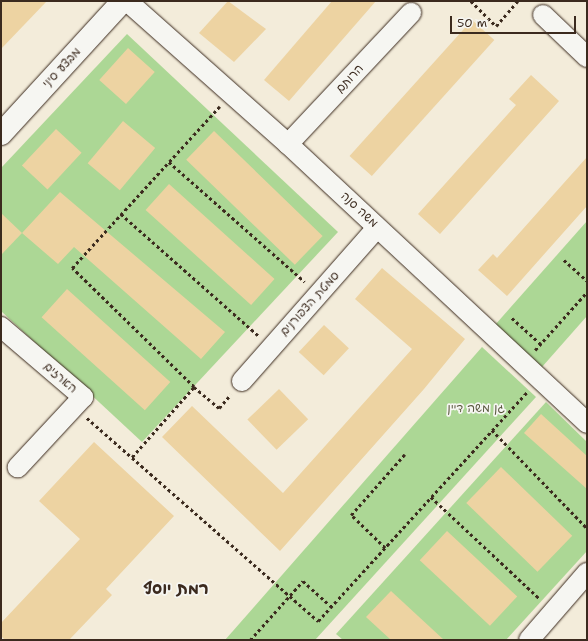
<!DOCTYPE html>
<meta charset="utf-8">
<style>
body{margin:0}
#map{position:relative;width:588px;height:641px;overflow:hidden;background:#f3ecda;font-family:"Shantell Sans","Playpen Sans Hebrew",sans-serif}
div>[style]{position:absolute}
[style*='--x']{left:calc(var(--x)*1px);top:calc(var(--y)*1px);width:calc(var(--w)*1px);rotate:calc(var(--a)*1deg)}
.green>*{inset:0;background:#acd795}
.building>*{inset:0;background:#edd3a2;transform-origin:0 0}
.path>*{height:2.5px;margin-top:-1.25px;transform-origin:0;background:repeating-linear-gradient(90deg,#3b2a1e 0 3px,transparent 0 6px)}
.roads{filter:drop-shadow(0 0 1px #3b2a1e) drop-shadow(0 0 1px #3b2a1e)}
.minor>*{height:20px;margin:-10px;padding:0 10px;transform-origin:10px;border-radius:10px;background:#f6f6f2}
.tertiary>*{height:22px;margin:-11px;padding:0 11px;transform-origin:11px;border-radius:11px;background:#f6f6f2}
span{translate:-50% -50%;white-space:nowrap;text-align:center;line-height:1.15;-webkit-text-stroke:3.5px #f6f6f2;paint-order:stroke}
.street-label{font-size:12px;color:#3b2a1e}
.park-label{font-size:12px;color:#57553c}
.district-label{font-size:16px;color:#3b2a1e;font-weight:700}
.frame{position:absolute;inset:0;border:2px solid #3b2a1e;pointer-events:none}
.scale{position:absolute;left:450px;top:16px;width:126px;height:18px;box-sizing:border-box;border:2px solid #3b2a1e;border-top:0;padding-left:5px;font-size:12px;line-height:14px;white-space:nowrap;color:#3b2a1e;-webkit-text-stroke:3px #f6f6f2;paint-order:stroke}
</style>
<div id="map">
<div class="green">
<div style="clip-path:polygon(127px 34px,338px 232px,142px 442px,1px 311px,1px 168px)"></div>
<div style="clip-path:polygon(587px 221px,587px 316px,542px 367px,495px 325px)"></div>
<div style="clip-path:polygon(482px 347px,536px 397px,315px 640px,225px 640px)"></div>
<div style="clip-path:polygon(546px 402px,587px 442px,587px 551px,506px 640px,343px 640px,336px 634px)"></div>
</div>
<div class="building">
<div style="clip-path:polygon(1px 1px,47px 1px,1px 49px)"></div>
<div style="clip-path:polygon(228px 1px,266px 29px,234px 62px,199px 33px)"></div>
<div style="clip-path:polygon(332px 1px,376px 1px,289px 101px,264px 80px)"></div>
<div style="left:472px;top:20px;width:30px;height:183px;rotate:42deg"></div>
<div style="left:128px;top:48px;width:36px;height:43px;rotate:42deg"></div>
<div style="clip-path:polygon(531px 75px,559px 101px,440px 234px,418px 214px,516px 105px,509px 99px)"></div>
<div style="left:123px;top:121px;width:42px;height:55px;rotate:40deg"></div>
<div style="left:56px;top:129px;width:35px;height:50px;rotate:43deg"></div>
<div style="left:214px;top:131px;width:151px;height:40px;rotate:44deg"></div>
<div style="clip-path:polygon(587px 157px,587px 206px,507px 296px,478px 270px,493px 254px,497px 258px)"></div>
<div style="left:169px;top:184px;width:142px;height:35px;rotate:42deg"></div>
<div style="clip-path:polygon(60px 192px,225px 332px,201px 359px,74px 247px,58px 264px,22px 233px)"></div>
<div style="clip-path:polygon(1px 213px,22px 233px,1px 255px)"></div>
<div style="clip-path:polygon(382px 268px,465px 339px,424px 389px,280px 551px,162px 437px,192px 406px,283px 493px,412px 349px,355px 299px)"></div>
<div style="left:67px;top:289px;width:139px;height:38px;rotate:42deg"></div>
<div style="left:324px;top:325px;width:34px;height:37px;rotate:43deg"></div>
<div style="left:279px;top:389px;width:42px;height:44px;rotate:46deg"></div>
<div style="clip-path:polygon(541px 414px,587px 456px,587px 489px,524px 433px)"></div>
<div style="clip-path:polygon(94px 442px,174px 516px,106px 589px,112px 595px,69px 640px,5px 640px,1px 636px,1px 623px,80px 539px,39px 501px)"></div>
<div style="left:501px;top:467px;width:99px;height:50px;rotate:44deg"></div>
<div style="left:447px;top:531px;width:96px;height:40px;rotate:43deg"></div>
<div style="clip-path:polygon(391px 591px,444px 640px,391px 640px,366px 617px)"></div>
</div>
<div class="path">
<div style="--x:471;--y:1;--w:35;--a:45"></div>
<div style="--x:496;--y:26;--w:33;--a:-49"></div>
<div style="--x:169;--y:162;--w:181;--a:41.4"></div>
<div style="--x:121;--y:214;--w:184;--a:41.5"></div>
<div style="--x:564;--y:260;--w:31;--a:42"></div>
<div style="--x:512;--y:318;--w:39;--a:42"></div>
<div style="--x:535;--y:350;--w:78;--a:-48.1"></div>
<div style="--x:194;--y:387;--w:170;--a:-135.7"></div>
<div style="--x:72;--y:268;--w:219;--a:-47.6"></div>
<div style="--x:87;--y:418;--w:308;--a:41.3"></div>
<div style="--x:318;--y:621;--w:311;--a:-47.6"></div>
<div style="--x:492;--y:430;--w:136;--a:45.9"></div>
<div style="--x:132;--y:457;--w:94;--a:-48.5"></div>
<div style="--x:194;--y:387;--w:33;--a:40"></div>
<div style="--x:219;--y:408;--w:18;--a:-49"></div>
<div style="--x:431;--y:497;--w:149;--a:43.1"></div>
<div style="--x:385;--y:548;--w:47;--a:-135.9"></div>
<div style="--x:351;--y:515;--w:81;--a:-48.5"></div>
<div style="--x:250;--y:640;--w:79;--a:-48.1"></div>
<div style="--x:303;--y:581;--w:39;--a:42"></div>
</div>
<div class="roads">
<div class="minor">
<div style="--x:127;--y:1;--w:215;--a:41.6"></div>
<div style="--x:288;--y:144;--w:409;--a:43"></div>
<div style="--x:543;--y:15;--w:61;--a:43.7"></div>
<div style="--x:288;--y:144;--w:180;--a:-46.8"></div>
<div style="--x:1;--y:327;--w:108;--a:40.5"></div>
<div style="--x:83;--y:397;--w:96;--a:132.9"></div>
<div style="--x:242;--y:381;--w:204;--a:-48.6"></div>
<div style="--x:529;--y:640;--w:89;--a:-49.1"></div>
</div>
<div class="tertiary">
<div style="--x:1;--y:134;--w:180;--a:-47.5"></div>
</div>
</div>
<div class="street-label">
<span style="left:62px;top:68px;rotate:-47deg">מבצע סיני</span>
<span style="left:350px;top:79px;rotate:-47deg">הרותם</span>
<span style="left:359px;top:210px;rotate:43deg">משה סנה</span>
<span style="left:310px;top:304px;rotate:-48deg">סמטת הצפורנים</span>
<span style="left:60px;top:378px;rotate:41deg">הארזים</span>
</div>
<div class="park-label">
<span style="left:476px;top:409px">גן משה דיין</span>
</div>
<div class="district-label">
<span style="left:176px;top:589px">רמת יוסף</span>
</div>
<div class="frame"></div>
<div class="scale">50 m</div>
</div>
